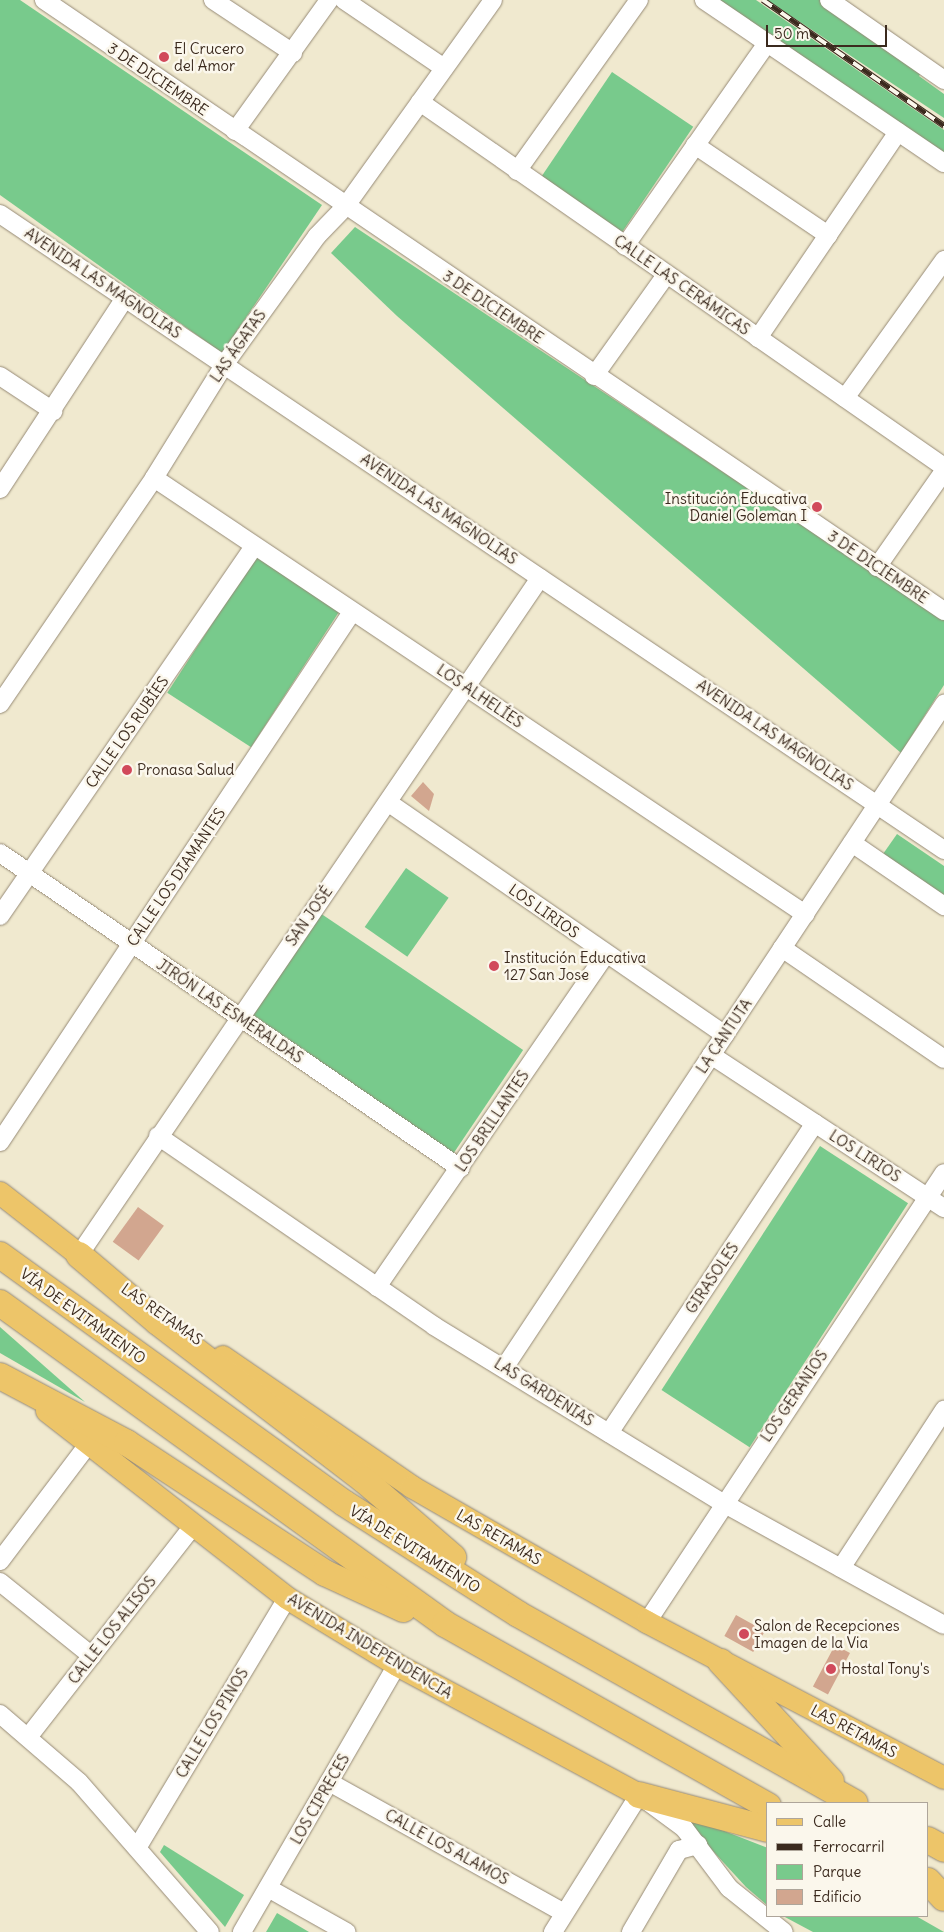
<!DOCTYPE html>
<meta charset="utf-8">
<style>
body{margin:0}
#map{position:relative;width:944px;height:1932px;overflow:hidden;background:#f0e9cf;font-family:Delius,sans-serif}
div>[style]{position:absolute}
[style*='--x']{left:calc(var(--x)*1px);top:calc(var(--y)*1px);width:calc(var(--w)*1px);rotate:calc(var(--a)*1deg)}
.green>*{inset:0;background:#78ca8c;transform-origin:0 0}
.building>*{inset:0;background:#d2a68f;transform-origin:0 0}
.roads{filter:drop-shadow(0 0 1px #968a76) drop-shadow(0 0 1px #968a76)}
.minor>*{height:18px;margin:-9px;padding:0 9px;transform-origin:9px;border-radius:9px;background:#fff}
.major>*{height:22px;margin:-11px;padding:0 11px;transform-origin:11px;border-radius:11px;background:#edc569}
.highway>*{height:26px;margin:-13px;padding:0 13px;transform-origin:13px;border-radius:13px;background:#edc569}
.rail>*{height:5.5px;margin-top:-2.75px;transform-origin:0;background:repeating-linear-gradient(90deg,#fbf7ec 0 11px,#3b2a1e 0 22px);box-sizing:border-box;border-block:1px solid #3b2a1e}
.dots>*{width:14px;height:14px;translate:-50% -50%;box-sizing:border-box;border:2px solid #fbf7ec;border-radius:50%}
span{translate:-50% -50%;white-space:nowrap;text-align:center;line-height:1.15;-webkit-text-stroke:5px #fbf7ec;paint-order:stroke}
.poi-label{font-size:15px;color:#3b2a1e}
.left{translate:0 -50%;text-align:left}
.right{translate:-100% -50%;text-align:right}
.street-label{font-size:15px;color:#3b2a1e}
.legend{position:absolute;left:766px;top:1802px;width:162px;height:115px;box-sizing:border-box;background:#fbf7ec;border:1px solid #aea59a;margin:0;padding:6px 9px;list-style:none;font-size:15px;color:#3b2a1e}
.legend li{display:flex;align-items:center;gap:10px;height:25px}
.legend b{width:25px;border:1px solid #aea59a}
.scale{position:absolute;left:766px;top:25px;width:121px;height:22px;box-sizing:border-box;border:2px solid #3b2a1e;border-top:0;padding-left:6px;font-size:15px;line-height:18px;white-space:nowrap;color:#3b2a1e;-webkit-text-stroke:4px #fbf7ec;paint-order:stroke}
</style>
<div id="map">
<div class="green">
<div style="clip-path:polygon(0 0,20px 0,322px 205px,222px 353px,0 195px)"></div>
<div style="clip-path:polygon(719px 0,756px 0,944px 130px,944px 154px)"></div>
<div style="clip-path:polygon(767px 0,844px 0,930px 60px,919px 76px,944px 94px,944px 118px)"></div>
<div style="left:612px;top:72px;width:98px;height:130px;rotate:34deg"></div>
<div style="clip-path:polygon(355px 227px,944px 619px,944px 685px,901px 753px,397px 316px,331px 253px)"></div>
<div style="left:256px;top:556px;width:100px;height:163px;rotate:33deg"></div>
<div style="clip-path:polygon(897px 834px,944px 866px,944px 896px,883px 854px)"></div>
<div style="left:406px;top:868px;width:52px;height:72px;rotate:35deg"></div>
<div style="left:320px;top:913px;width:245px;height:125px;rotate:34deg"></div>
<div style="left:820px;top:1146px;width:105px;height:291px;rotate:33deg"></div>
<div style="clip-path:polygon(0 1327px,85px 1402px,0 1353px)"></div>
<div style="clip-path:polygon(678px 1813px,768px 1848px,768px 1906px,746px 1887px)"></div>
<div style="clip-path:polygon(164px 1845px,244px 1895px,225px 1927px,160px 1852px)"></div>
<div style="clip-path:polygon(277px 1913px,309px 1932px,266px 1932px)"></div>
<div style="clip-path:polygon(783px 1916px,916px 1916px,944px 1932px,813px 1932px)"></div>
</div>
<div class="building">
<div style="clip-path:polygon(423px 782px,434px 794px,429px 811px,411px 796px)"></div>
<div style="left:138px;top:1207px;width:32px;height:43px;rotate:36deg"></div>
<div style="left:736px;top:1615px;width:33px;height:24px;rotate:29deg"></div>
<div style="left:835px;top:1645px;width:17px;height:47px;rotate:28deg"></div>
</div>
<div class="roads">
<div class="minor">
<div style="--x:44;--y:0;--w:1088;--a:34.17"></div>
<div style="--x:213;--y:0;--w:96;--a:33.5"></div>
<div style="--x:344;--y:0;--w:121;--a:34.2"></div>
<div style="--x:704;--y:0;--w:290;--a:34.2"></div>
<div style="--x:829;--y:0;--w:140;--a:34.8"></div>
<div style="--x:420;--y:102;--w:639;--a:34.86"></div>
<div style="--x:235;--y:131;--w:161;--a:-54.3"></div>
<div style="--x:695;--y:145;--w:161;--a:34.1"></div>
<div style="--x:517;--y:171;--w:210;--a:-54.5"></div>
<div style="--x:0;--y:214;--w:1138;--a:33.97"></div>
<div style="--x:625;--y:246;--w:248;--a:-55"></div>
<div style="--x:758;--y:338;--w:249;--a:-55.8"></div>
<div style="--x:0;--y:376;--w:64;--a:33.4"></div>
<div style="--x:594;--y:376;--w:124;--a:-54.5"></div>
<div style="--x:845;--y:398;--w:170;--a:-54.3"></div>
<div style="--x:154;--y:478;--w:784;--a:33.81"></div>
<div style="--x:0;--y:489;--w:228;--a:-56.8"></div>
<div style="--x:877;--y:567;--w:117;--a:-55.1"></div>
<div style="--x:0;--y:704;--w:273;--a:-55.7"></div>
<div style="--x:154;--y:478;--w:133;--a:-58.2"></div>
<div style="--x:224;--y:365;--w:159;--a:-54.2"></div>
<div style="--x:317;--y:236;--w:40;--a:-46"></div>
<div style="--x:345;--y:207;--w:254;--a:-54.4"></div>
<div style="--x:389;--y:803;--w:408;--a:34.6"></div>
<div style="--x:852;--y:843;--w:112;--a:34.4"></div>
<div style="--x:0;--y:853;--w:558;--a:34.4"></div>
<div style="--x:0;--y:916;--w:448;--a:-55.5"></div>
<div style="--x:782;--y:948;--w:196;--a:34.4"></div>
<div style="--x:711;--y:1055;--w:279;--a:33.3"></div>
<div style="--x:158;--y:1136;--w:335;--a:34.5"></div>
<div style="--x:434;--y:1326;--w:339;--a:31.5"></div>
<div style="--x:723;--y:1503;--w:252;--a:28.9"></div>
<div style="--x:0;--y:1142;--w:636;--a:-56.41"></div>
<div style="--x:79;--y:1255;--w:819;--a:-55.75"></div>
<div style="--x:377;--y:1287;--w:404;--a:-55.5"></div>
<div style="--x:504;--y:1368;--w:797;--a:-56.47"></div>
<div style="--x:609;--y:1433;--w:372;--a:-56.4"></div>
<div style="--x:0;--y:1561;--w:149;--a:-52.9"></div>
<div style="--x:841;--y:1568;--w:189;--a:-56.9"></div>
<div style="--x:0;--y:1582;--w:118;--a:38.8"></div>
<div style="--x:647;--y:1622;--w:538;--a:-56.52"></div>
<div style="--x:0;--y:1714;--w:104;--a:40.7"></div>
<div style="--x:79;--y:1782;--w:199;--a:48.9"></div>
<div style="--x:29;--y:1736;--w:268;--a:-52"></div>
<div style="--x:329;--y:1782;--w:269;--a:29.1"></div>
<div style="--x:137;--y:1848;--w:292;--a:-59"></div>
<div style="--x:268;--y:1888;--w:90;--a:29.4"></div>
<div style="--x:242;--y:1932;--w:309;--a:-59.9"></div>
<div style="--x:553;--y:1932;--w:162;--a:-57.9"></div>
<div style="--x:639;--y:1795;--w:56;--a:36.3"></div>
<div style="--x:684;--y:1828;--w:75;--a:53.1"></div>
<div style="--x:729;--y:1888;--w:70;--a:38.7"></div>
<div style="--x:631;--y:1932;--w:95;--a:-59.7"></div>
<div style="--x:679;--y:1850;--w:20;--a:-15"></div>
</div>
<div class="major">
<div style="--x:0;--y:1193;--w:117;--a:38"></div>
<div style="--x:223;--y:1357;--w:229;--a:34.5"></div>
<div style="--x:412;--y:1487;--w:271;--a:29.9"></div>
<div style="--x:647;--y:1622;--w:335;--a:27.7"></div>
<div style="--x:47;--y:1411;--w:304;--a:37.9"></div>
<div style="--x:287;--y:1598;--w:129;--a:31.3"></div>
<div style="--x:397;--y:1665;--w:275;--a:28.2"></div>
</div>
<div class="highway">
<div style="--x:0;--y:1255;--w:424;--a:35.8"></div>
<div style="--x:344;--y:1503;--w:206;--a:32.5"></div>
<div style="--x:518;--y:1614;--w:386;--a:29.3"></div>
<div style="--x:79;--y:1255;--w:104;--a:40.3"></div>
<div style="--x:158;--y:1322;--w:260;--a:37.5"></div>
<div style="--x:364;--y:1480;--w:118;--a:40.9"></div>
<div style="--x:0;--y:1303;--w:549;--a:35.8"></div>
<div style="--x:445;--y:1624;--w:371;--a:29.4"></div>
<div style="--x:0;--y:1376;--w:144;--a:27.8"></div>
<div style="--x:127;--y:1443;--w:237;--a:33.3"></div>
<div style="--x:325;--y:1573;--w:86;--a:24.8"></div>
<div style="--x:721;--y:1662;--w:162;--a:47.3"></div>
<div style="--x:639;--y:1795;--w:133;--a:14.8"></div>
<div style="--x:928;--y:1840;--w:18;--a:29"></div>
<div style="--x:928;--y:1881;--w:23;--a:47"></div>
</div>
</div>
<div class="rail">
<div style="--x:763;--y:0;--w:221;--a:34.8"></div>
</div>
<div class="dots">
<div style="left:164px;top:57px;background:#d1495b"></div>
<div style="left:817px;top:507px;background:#d1495b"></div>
<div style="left:127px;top:770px;background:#d1495b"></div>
<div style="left:494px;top:966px;background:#d1495b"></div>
<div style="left:744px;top:1634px;background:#d1495b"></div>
<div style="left:831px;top:1669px;background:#d1495b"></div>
</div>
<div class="poi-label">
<span class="left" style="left:174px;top:57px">El Crucero<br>del Amor</span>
<span class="right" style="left:807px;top:507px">Institución Educativa<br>Daniel Goleman I</span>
<span class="left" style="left:137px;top:770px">Pronasa Salud</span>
<span class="left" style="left:504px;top:966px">Institución Educativa<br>127 San Jose</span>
<span class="left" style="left:754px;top:1634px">Salon de Recepciones<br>Imagen de la Via</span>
<span class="left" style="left:841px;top:1669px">Hostal Tony's</span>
</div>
<div class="street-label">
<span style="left:158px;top:79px;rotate:34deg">3 DE DICIEMBRE</span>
<span style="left:103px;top:283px;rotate:34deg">AVENIDA LAS MAGNOLIAS</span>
<span style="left:682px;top:285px;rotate:35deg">CALLE LAS CERÁMICAS</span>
<span style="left:493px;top:307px;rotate:34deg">3 DE DICIEMBRE</span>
<span style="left:238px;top:346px;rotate:-55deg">LAS ÁGATAS</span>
<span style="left:439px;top:509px;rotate:34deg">AVENIDA LAS MAGNOLIAS</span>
<span style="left:878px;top:567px;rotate:34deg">3 DE DICIEMBRE</span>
<span style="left:480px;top:696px;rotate:34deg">LOS ALHELÍES</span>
<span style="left:127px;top:732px;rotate:-55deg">CALLE LOS RUBÍES</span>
<span style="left:775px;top:735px;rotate:34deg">AVENIDA LAS MAGNOLIAS</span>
<span style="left:176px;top:877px;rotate:-56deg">CALLE LOS DIAMANTES</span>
<span style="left:544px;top:911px;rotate:35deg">LOS LIRIOS</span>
<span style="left:309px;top:916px;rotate:-55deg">SAN JOSÉ</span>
<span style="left:230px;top:1011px;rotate:34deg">JIRÓN LAS ESMERALDAS</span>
<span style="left:724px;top:1036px;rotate:-56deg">LA CANTUTA</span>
<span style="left:492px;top:1121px;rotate:-56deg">LOS BRILLANTES</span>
<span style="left:865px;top:1156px;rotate:33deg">LOS LIRIOS</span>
<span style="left:712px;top:1278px;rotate:-56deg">GIRASOLES</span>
<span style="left:162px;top:1314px;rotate:35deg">LAS RETAMAS</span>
<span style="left:83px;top:1316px;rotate:36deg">VÍA DE EVITAMIENTO</span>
<span style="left:544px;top:1392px;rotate:32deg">LAS GARDENIAS</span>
<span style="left:794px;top:1396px;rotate:-56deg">LOS GERANIOS</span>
<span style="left:499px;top:1537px;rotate:30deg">LAS RETAMAS</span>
<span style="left:415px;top:1549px;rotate:32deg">VÍA DE EVITAMIENTO</span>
<span style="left:112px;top:1630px;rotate:-52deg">CALLE LOS ALISOS</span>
<span style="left:370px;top:1646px;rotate:31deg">AVENIDA INDEPENDENCIA</span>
<span style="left:212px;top:1723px;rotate:-59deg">CALLE LOS PINOS</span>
<span style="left:854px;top:1731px;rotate:28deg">LAS RETAMAS</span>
<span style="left:320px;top:1799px;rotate:-60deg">LOS CIPRECES</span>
<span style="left:447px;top:1847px;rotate:29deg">CALLE LOS ALAMOS</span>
</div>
<ul class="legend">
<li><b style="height:6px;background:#edc569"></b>Calle</li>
<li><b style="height:6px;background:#3b2a1e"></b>Ferrocarril</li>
<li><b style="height:14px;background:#78ca8c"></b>Parque</li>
<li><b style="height:14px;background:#d2a68f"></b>Edificio</li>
</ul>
<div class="scale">50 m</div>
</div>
